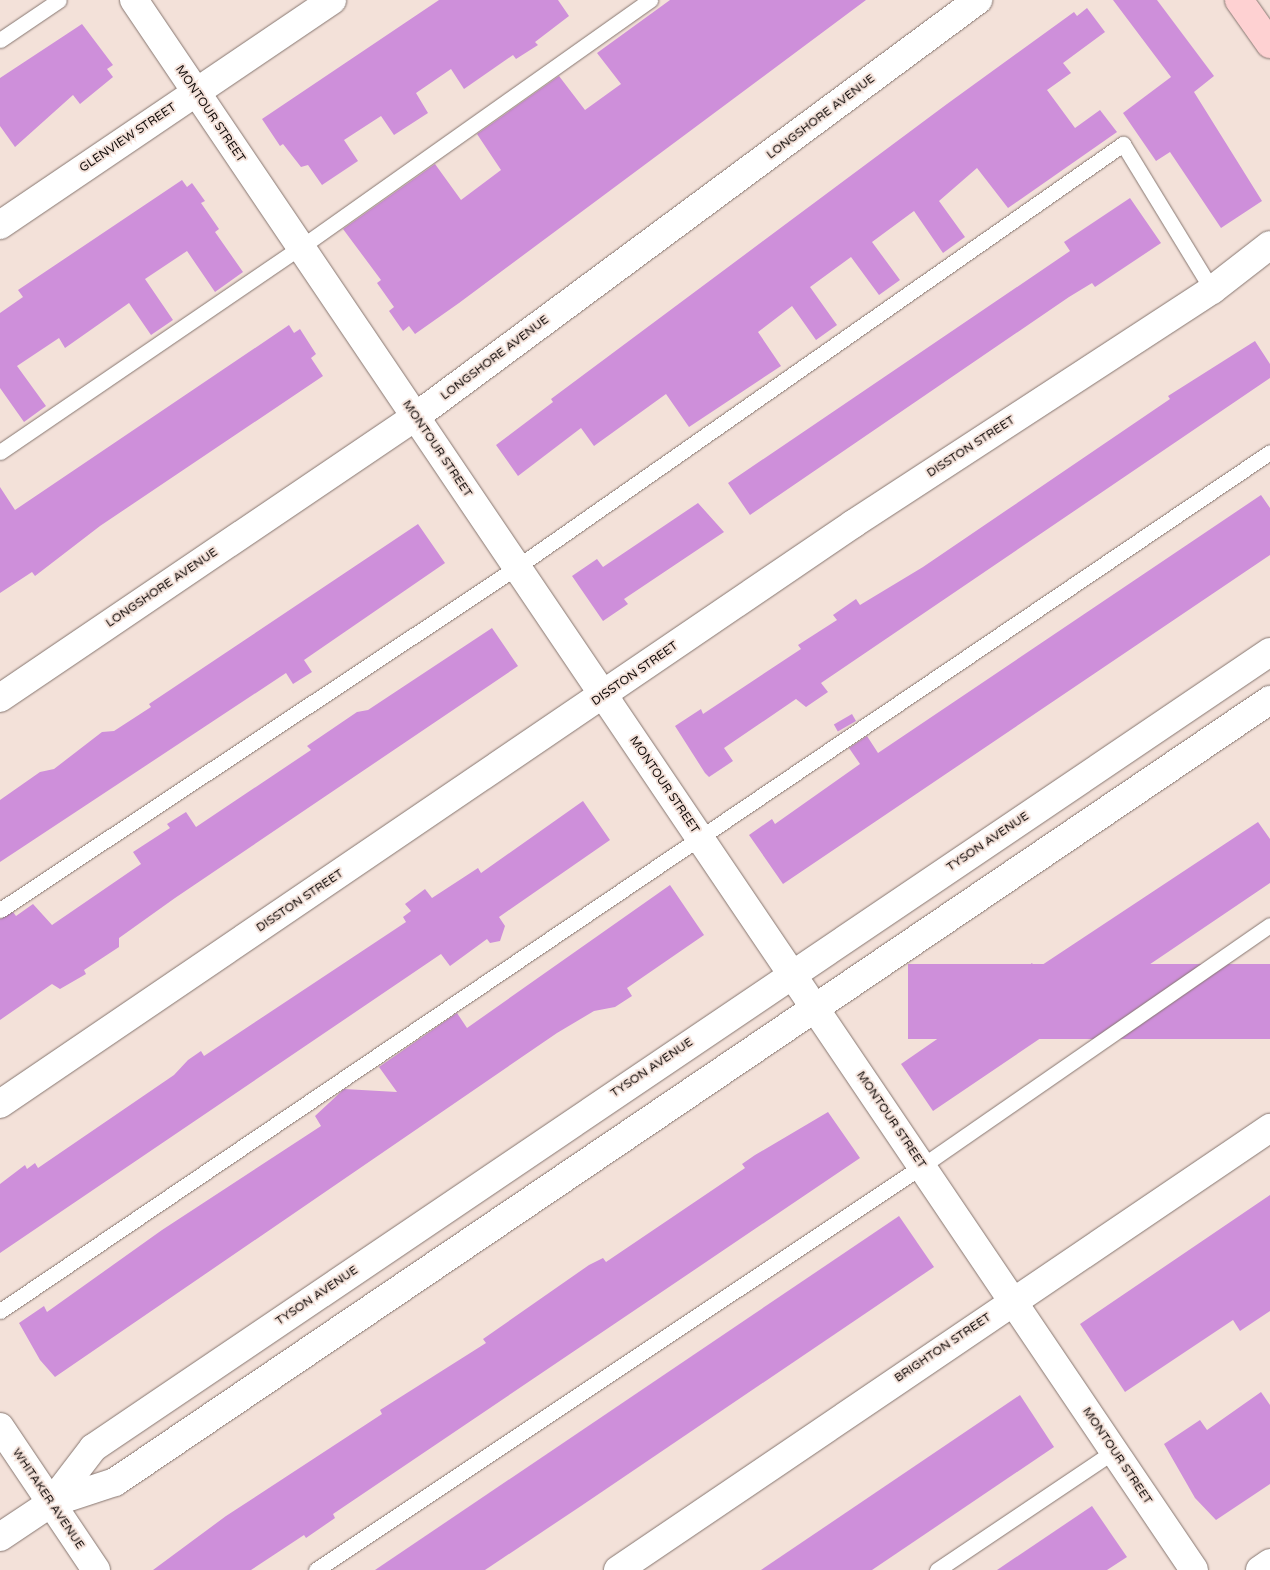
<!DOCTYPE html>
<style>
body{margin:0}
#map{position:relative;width:1270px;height:1570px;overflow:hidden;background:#f3e1d9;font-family:"Varela Round",sans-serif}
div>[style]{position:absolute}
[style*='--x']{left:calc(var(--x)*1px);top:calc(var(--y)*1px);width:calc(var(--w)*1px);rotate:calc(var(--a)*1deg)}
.building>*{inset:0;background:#ce8fda;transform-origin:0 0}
.roads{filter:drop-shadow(0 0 1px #867670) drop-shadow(0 0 1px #867670)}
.service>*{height:15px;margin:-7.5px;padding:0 7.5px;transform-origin:7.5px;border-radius:7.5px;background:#fff}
.minor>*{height:28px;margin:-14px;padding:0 14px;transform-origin:14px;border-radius:14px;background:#fff}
.tertiary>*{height:28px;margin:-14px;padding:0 14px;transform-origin:14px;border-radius:14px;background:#fff}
.primary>*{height:28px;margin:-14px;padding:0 14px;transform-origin:14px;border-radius:14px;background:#fed1d2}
span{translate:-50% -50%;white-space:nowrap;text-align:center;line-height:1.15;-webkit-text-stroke:4px #f3e1d9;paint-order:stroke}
.street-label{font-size:12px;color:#100a08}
</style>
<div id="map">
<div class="building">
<div style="clip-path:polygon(439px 0,558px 0,569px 16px,535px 42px,538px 45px,516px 59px,513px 55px,464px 89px,451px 69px,416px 93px,428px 113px,394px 135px,381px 116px,344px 140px,358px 161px,322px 185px,308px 165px,301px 167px,283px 144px,280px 146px,262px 119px)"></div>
<div style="clip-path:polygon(670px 0,866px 0,459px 303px,415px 334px,409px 326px,403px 331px,389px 311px,394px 307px,377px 283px,381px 280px,343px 229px,435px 164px,461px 200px,501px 170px,477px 134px,559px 76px,585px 110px,621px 84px,597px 53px)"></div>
<div style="clip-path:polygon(1113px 0,1157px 0,1214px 76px,1194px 92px,1262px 201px,1221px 228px,1170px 152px,1156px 161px,1123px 113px,1171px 77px)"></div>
<div style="clip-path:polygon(1087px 8px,1105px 32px,1063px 63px,1071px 73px,1047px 90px,1075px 128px,1100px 110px,1117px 132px,1008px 208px,977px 168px,939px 201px,965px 237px,943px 253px,914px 211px,872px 242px,900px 280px,879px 295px,851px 257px,810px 287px,837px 325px,816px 340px,792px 306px,758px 332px,781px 366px,689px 427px,666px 394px,594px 446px,581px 428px,518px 476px,496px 445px,553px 402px,551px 399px,947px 104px,1074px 12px,1077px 16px)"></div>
<div style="clip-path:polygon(82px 24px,113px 65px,107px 69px,113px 77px,80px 104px,73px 95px,15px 147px,0 126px,0 78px)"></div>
<div style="clip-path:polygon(182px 180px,187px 187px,192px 183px,205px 201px,201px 203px,219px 229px,215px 232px,243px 272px,215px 292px,187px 251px,145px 279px,173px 320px,151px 335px,129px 303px,65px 348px,59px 338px,17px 366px,46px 406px,24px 422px,0 388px,0 313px,23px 297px,18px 290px)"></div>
<div style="clip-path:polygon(1130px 198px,1161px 243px,1095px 287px,1092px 283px,1069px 297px,750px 515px,728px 483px,1070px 251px,1064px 242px)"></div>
<div style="clip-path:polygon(289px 325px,294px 333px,300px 329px,316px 354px,311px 358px,323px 376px,100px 526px,35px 576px,32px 572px,0 593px,0 487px,15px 510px)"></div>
<div style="clip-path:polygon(1255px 341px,1270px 364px,1270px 378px,821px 683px,828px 692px,806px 707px,796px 699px,724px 748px,733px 761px,709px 777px,705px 773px,675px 726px,701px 709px,703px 714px,801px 649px,798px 645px,837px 620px,833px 615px,856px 599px,860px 605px,923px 567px,1170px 399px,1168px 396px)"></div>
<div style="clip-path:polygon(1261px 495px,1270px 508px,1270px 555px,783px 884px,749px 835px,772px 819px,775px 824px,860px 764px,849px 748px,867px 736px,878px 753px)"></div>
<div style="clip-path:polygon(698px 503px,724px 532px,624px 599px,628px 604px,603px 621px,572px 576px,597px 559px,603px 567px)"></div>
<div style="clip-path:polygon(418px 524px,445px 563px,304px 660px,312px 672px,293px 684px,286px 673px,0 862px,0 800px,40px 772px,54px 769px,102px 732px,114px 731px,151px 707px,149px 704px)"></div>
<div style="clip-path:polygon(492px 628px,518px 666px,175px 898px,119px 938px,119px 947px,84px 970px,86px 974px,60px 989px,52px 984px,0 1020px,0 919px,13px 912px,16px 916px,33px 904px,52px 925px,141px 864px,133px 852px,170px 828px,167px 824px,186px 812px,196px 827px,311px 750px,307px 746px,357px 712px,368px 710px)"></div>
<div style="left:852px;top:714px;width:8px;height:21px;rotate:60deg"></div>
<div style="clip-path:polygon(583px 801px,610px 840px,499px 917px,505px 926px,500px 941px,490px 943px,487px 939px,450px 966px,441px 954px,0 1253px,0 1184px,25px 1165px,27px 1169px,35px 1163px,38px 1168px,174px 1075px,188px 1060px,201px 1051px,204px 1056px,406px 922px,403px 917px,411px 911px,405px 904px,425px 889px,432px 898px,478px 868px,481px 873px)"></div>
<div style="clip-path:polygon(1258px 822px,1270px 839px,1270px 883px,933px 1111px,901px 1064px,972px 1015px,969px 1011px,1032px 963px,1036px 969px)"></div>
<div style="clip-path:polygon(670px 885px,704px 935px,627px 988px,632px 996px,615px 1007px,594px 1011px,557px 1033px,55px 1377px,40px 1360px,19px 1323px,44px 1306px,47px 1312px,162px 1230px,321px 1126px,315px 1116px,344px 1089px,397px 1092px,379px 1067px,457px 1013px,467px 1028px)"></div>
<div style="left:1270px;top:964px;width:75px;height:362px;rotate:90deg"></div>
<div style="clip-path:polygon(828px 1112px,860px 1158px,333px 1514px,335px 1518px,306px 1538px,304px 1535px,251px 1570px,153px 1570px,226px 1516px,382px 1414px,380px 1410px,486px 1343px,483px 1339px,589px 1265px,603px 1258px,606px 1262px,745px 1168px,742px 1164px,755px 1155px)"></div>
<div style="clip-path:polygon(1270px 1195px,1270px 1311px,1240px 1331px,1233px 1320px,1125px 1392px,1080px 1324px)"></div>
<div style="clip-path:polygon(899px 1216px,934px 1267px,581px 1506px,485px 1570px,375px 1570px)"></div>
<div style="clip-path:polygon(1261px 1392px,1270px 1405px,1270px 1484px,1216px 1520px,1195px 1498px,1164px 1444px,1200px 1420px,1207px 1430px)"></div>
<div style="clip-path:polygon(1020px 1395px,1054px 1447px,872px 1570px,761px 1570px)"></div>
<div style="clip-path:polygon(1092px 1506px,1127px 1557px,1107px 1570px,997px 1570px)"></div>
</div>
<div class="roads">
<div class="service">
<div style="--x:0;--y:40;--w:71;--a:-34.1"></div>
<div style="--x:0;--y:452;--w:364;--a:-34.3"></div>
<div style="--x:301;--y:247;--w:428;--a:-35.3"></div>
<div style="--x:0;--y:910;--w:620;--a:-33.56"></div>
<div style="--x:517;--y:567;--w:739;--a:-34.92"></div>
<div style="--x:1123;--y:144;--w:171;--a:58.6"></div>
<div style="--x:0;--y:1311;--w:1533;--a:-34.07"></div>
<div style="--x:316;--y:1570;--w:728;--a:-33.69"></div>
<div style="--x:922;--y:1166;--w:423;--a:-34.7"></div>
<div style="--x:937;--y:1570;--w:213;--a:-33.9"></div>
</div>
<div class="minor">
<div style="--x:134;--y:0;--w:1894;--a:55.97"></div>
<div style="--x:0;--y:225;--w:401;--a:-34.1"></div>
<div style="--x:0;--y:698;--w:501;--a:-34.1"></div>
<div style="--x:415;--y:417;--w:701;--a:-36.53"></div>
<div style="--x:0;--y:1104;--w:1032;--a:-34.21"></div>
<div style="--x:853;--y:524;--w:429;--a:-33.1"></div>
<div style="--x:1212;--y:290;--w:73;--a:-37.8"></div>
<div style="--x:0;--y:1427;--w:172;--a:56.1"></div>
<div style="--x:618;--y:1570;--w:788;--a:-34.13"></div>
<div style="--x:1260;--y:1570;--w:12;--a:-35"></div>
</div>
<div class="tertiary">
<div style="--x:51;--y:1503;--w:69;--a:-52.6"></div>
<div style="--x:93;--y:1448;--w:1421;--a:-34.07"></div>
<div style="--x:0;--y:1537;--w:61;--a:-33.7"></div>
<div style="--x:51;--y:1503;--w:67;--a:-18.2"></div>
<div style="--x:115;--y:1482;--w:1395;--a:-34.1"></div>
</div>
<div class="primary">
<div style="--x:1239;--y:0;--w:54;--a:54.8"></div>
</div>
</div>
<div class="street-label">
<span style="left:210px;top:114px;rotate:56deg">MONTOUR STREET</span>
<span style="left:821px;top:117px;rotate:-37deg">LONGSHORE AVENUE</span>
<span style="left:128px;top:138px;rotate:-34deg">GLENVIEW STREET</span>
<span style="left:495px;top:358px;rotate:-37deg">LONGSHORE AVENUE</span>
<span style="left:971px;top:447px;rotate:-33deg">DISSTON STREET</span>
<span style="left:437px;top:449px;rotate:56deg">MONTOUR STREET</span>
<span style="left:162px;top:588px;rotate:-34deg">LONGSHORE AVENUE</span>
<span style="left:635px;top:674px;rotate:-35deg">DISSTON STREET</span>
<span style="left:664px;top:785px;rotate:56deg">MONTOUR STREET</span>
<span style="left:988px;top:842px;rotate:-34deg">TYSON AVENUE</span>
<span style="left:300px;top:901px;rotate:-34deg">DISSTON STREET</span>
<span style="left:652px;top:1068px;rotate:-34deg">TYSON AVENUE</span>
<span style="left:891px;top:1120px;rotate:56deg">MONTOUR STREET</span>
<span style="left:317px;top:1296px;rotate:-34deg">TYSON AVENUE</span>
<span style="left:943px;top:1348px;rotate:-34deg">BRIGHTON STREET</span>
<span style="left:1117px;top:1456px;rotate:56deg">MONTOUR STREET</span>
<span style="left:48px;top:1499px;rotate:56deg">WHITAKER AVENUE</span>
</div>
</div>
